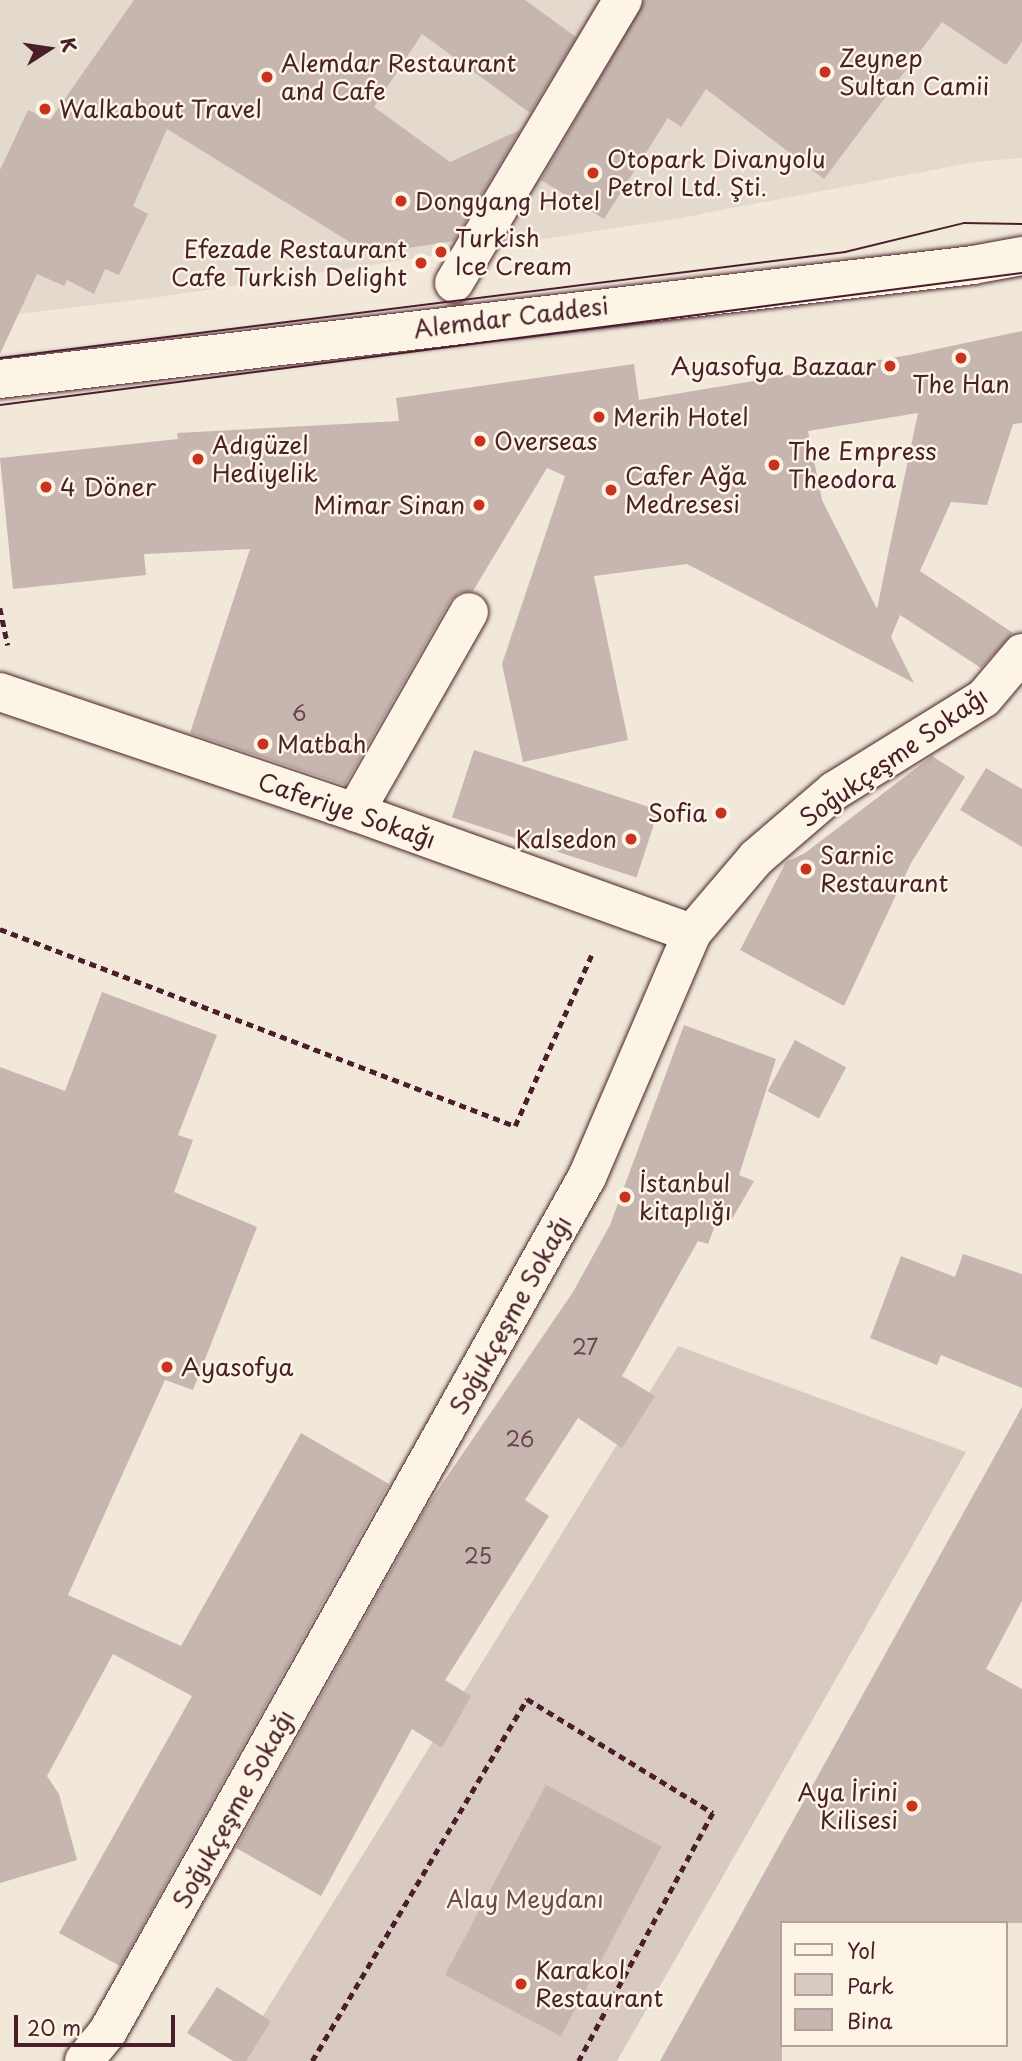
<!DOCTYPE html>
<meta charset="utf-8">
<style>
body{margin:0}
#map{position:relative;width:1022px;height:2061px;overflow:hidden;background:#f1e8da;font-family:"Playpen Sans",sans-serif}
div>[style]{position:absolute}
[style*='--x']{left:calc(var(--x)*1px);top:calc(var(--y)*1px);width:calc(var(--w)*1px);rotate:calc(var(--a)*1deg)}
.built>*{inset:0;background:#e4d9cd}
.green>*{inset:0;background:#d8cac0}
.building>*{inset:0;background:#c7b6af;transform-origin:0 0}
.path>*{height:4.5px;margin-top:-2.25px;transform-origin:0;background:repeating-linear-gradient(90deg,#4a1f2b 0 7px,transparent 0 12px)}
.roads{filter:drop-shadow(0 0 2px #4a1f2b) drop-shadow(0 0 2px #4a1f2b)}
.street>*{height:38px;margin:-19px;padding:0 19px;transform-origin:19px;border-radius:19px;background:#fcf5e5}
.tram>*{height:2px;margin:-1px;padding:0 1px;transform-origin:1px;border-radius:1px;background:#4a1f2b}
.dots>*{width:19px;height:19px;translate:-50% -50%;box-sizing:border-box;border:4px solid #fcf5e5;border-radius:50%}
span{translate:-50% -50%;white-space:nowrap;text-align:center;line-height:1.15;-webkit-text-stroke:5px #fcf5e5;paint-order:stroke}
.number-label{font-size:21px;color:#69454c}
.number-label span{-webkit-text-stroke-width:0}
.poi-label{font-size:24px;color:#4a1f2b}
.left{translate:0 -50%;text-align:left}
.right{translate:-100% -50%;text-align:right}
.street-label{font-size:24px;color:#4a1f2b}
.park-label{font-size:24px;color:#6e4a50}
.legend{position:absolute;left:780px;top:1921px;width:228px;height:126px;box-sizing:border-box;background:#fcf5e5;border:2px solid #b59f9b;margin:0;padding:9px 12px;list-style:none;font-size:21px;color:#4a1f2b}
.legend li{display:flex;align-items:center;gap:14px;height:35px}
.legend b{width:35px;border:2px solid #b59f9b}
.north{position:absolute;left:14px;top:14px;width:70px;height:70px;-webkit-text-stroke:5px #fcf5e5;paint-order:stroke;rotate:78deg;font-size:19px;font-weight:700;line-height:28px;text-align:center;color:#4a1f2b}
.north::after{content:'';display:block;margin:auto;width:24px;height:32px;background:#4a1f2b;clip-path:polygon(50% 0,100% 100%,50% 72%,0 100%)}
.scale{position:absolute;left:14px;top:2015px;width:161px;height:32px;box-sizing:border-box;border:4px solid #4a1f2b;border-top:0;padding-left:9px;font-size:21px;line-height:24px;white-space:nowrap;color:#4a1f2b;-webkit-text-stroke:5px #fcf5e5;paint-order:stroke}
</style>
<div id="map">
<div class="built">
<div style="clip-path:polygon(0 0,1022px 0,1022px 158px,975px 162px,675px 219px,153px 298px,0 316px)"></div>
</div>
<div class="green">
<div style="clip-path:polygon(678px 1346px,966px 1452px,617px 2061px,235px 2061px)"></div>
</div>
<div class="building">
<div style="clip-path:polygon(134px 0,525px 0,576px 37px,530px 113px,422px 34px,374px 107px,450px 162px,520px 130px,454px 241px,369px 254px,167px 129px,133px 206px,148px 214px,119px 275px,105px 269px,94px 294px,67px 280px,64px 286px,37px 274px,0 354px,0 170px,28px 110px,50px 120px)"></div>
<div style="clip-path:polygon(645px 0,1022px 0,1022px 42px,1006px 65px,942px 22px,824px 179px,706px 89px,681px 127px,668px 118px,604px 219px,541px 180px)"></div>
<div style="clip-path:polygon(evenodd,1022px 331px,1022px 423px,1013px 424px,987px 505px,951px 502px,920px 571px,1013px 633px,981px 668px,900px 615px,891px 637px,914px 683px,687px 564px,594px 576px,628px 740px,523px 762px,502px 664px,565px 476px,547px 468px,473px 591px,459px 593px,450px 601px,345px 785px,190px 733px,250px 549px,144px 554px,146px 575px,13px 589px,0 458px,178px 439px,177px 433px,399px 421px,396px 398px,634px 364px,639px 400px,909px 355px,1022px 331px,918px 413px,889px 550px,877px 609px,822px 500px,808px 431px,918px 413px)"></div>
<div style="left:474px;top:750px;width:194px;height:71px;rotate:18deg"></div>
<div style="clip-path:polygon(932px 756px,965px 777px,911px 863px,844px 1006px,740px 950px,786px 862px,805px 853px)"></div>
<div style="clip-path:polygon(986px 768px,1022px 789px,1022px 847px,960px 810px)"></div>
<div style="clip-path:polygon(102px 992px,217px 1035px,178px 1135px,193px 1140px,174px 1192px,257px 1227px,193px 1390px,165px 1380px,68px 1595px,181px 1646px,301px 1433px,389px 1484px,120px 1966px,59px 1933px,192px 1696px,113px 1654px,47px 1776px,59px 1794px,77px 1860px,0 1883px,0 1067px,65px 1091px)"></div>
<div style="clip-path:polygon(684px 1025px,776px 1059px,739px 1175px,754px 1181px,732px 1219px,719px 1215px,708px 1244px,698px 1241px,622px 1376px,655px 1396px,622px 1448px,578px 1418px,525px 1500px,549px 1516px,445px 1680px,471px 1696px,442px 1748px,412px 1729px,321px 1896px,236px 1848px,427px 1506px,573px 1292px,610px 1225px)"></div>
<div style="left:795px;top:1040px;width:58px;height:58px;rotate:28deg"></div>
<div style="clip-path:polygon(963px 1254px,1022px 1274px,1022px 1388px,941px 1355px,937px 1365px,870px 1338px,901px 1256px,955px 1277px)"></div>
<div style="clip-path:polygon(1022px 1407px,1022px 1601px,986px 1669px,1022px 1689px,1022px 1923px,782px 1923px,782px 2061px,660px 2061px)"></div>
<div style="left:546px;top:1785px;width:131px;height:215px;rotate:28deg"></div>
<div style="clip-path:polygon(217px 1987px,271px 2021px,246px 2061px,233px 2061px,187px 2033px)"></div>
</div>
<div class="path">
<div style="--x:0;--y:608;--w:38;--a:78"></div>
<div style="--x:0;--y:929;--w:551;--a:20.93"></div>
<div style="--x:515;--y:1126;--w:188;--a:-65.9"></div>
<div style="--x:312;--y:2061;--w:421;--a:-59.3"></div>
<div style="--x:527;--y:1699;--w:218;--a:31.5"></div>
<div style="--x:713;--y:1813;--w:282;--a:118.4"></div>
</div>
<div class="roads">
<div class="street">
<div style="--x:454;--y:283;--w:330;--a:-59.2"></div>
<div style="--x:0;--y:379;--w:980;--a:-6.68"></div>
<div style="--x:973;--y:265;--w:50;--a:-10.4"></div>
<div style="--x:0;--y:692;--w:375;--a:18.7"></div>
<div style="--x:355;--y:812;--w:358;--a:19.8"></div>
<div style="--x:355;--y:812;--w:230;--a:-60.3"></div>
<div style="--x:84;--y:2061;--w:36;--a:-51"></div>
<div style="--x:107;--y:2033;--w:981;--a:-60.72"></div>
<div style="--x:587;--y:1177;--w:266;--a:-66.7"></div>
<div style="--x:692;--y:933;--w:99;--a:-49.5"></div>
<div style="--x:756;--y:858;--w:103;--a:-40.7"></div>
<div style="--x:834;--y:791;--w:176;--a:-31.8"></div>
<div style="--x:984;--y:698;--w:59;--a:-49.8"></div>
</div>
</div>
<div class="tram">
<div style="--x:0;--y:358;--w:852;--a:-7.15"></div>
<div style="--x:845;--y:252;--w:122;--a:-13.7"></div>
<div style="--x:964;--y:223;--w:58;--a:1"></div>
<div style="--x:0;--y:405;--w:1030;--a:-7.36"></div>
</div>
<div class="dots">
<div style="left:825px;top:72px;background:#c8321e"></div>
<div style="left:267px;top:77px;background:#c8321e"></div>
<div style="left:45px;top:109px;background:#c8321e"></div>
<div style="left:593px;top:173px;background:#c8321e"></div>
<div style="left:401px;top:201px;background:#c8321e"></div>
<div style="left:441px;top:252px;background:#c8321e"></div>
<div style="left:421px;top:263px;background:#c8321e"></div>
<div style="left:961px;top:358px;background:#c8321e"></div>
<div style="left:890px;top:366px;background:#c8321e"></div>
<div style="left:599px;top:417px;background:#c8321e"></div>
<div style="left:480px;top:441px;background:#c8321e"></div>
<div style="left:198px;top:459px;background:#c8321e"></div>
<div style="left:774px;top:465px;background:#c8321e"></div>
<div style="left:46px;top:487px;background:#c8321e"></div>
<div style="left:611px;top:490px;background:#c8321e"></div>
<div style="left:479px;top:505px;background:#c8321e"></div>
<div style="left:263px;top:744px;background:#c8321e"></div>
<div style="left:721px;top:813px;background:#c8321e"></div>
<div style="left:631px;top:839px;background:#c8321e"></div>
<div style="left:806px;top:869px;background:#c8321e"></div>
<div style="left:625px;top:1197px;background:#c8321e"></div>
<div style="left:167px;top:1367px;background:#c8321e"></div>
<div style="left:912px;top:1806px;background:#c8321e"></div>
<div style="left:521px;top:1984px;background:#c8321e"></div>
</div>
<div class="number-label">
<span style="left:299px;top:712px">6</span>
<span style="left:585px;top:1346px">27</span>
<span style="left:520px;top:1438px">26</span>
<span style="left:478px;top:1555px">25</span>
</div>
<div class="poi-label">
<span class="left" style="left:839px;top:72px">Zeynep<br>Sultan Camii</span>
<span class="left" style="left:281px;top:77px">Alemdar Restaurant<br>and Cafe</span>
<span class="left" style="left:59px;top:109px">Walkabout Travel</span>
<span class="left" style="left:607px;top:173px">Otopark Divanyolu<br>Petrol Ltd. Şti.</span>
<span class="left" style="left:415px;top:201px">Dongyang Hotel</span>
<span class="left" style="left:455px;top:252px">Turkish<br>Ice Cream</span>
<span class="right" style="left:407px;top:263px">Efezade Restaurant<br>Cafe Turkish Delight</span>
<span class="right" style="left:876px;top:366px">Ayasofya Bazaar</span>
<span style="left:961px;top:384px">The Han</span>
<span class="left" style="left:613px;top:417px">Merih Hotel</span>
<span class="left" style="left:494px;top:441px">Overseas</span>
<span class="left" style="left:212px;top:459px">Adıgüzel<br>Hediyelik</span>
<span class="left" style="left:788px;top:465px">The Empress<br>Theodora</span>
<span class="left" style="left:625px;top:490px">Cafer Ağa<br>Medresesi</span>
<span class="left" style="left:60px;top:487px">4 Döner</span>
<span class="right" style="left:465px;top:505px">Mimar Sinan</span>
<span class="left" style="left:277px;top:744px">Matbah</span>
<span class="right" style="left:707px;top:813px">Sofia</span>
<span class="right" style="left:617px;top:839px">Kalsedon</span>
<span class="left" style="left:820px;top:869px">Sarnic<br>Restaurant</span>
<span class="left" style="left:639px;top:1197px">İstanbul<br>kitaplığı</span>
<span class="left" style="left:181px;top:1367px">Ayasofya</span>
<span class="right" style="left:898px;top:1806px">Aya İrini<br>Kilisesi</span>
<span class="left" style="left:535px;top:1984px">Karakol<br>Restaurant</span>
</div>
<div class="street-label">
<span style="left:511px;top:317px;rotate:-7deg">Alemdar Caddesi</span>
<span style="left:893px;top:757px;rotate:-35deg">Soğukçeşme Sokağı</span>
<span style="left:347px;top:810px;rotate:19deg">Caferiye Sokağı</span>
<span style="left:510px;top:1315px;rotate:-61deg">Soğukçeşme Sokağı</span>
<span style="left:233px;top:1809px;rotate:-61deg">Soğukçeşme Sokağı</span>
</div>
<div class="park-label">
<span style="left:525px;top:1899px">Alay Meydanı</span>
</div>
<ul class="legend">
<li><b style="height:9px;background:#fcf5e5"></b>Yol</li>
<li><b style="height:19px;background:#d8cac0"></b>Park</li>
<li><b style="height:19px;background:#c7b6af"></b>Bina</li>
</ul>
<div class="north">K</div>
<div class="scale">20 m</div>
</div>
